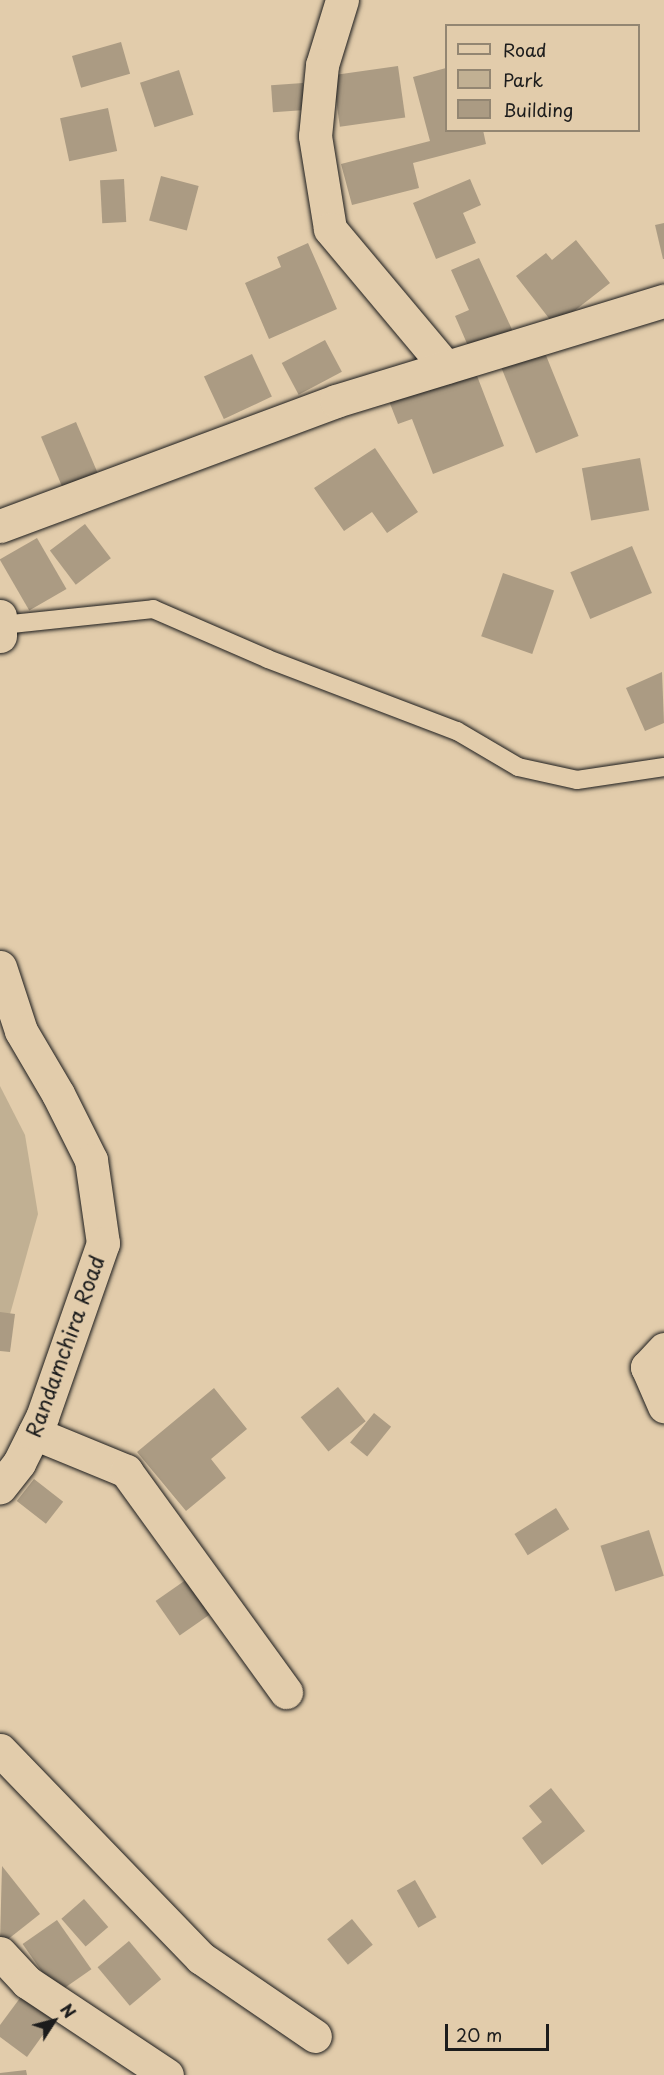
<!DOCTYPE html>
<style>
body{margin:0}
#map{position:relative;width:664px;height:2075px;overflow:hidden;background:#e2ccab;font-family:"Playpen Sans",sans-serif}
div>[style]{position:absolute}
[style*='--x']{left:calc(var(--x)*1px);top:calc(var(--y)*1px);width:calc(var(--w)*1px);rotate:calc(var(--a)*1deg)}
.green>*{inset:0;background:#c1b093}
.building>*{inset:0;background:#ab9b83;transform-origin:0 0}
.roads{filter:drop-shadow(0 0 2px #1c1c1c) drop-shadow(0 0 2px #1c1c1c)}
.service>*{height:18px;margin:-9px;padding:0 9px;transform-origin:9px;border-radius:9px;background:#e2ccab}
.minor>*{height:33px;margin:-16.5px;padding:0 16.5px;transform-origin:16.5px;border-radius:16.5px;background:#e2ccab}
span{translate:-50% -50%;white-space:nowrap;text-align:center;line-height:1.15;-webkit-text-stroke:4.5px #e2ccab;paint-order:stroke}
.street-label{font-size:21px;color:#1c1c1c}
.legend{position:absolute;left:445px;top:24px;width:195px;height:108px;box-sizing:border-box;background:#e2ccab;border:2px solid #938672;margin:0;padding:8px 10px;list-style:none;font-size:18px;color:#1c1c1c}
.legend li{display:flex;align-items:center;gap:12px;height:30px}
.legend b{width:30px;border:2px solid #938672}
.north{position:absolute;left:24px;top:1991px;width:60px;height:60px;-webkit-text-stroke:4px #e2ccab;paint-order:stroke;rotate:54deg;font-size:16px;font-weight:700;line-height:24px;text-align:center;color:#1c1c1c}
.north::after{content:'';display:block;margin:auto;width:21px;height:27px;background:#1c1c1c;clip-path:polygon(50% 0,100% 100%,50% 72%,0 100%)}
.scale{position:absolute;left:445px;top:2024px;width:104px;height:27px;box-sizing:border-box;border:3px solid #1c1c1c;border-top:0;padding-left:8px;font-size:18px;line-height:21px;white-space:nowrap;color:#1c1c1c;-webkit-text-stroke:4px #e2ccab;paint-order:stroke}
</style>
<div id="map">
<div class="green">
<div style="clip-path:polygon(0 1086px,25px 1135px,38px 1214px,0 1350px)"></div>
</div>
<div class="building">
<div style="left:121px;top:42px;width:33px;height:51px;rotate:74deg"></div>
<div style="left:398px;top:66px;width:52px;height:66px;rotate:82deg"></div>
<div style="clip-path:polygon(446px 68px,446px 130px,483px 130px,486px 144px,413px 163px,419px 188px,352px 205px,341px 164px,430px 141px,413px 77px)"></div>
<div style="left:179px;top:70px;width:47px;height:41px;rotate:72deg"></div>
<div style="left:303px;top:83px;width:27px;height:32px;rotate:86deg"></div>
<div style="left:108px;top:108px;width:44px;height:49px;rotate:78deg"></div>
<div style="left:161px;top:176px;width:39px;height:46px;rotate:15deg"></div>
<div style="left:124px;top:179px;width:43px;height:24px;rotate:87deg"></div>
<div style="clip-path:polygon(470px 179px,481px 205px,463px 213px,476px 243px,436px 259px,413px 203px)"></div>
<div style="clip-path:polygon(664px 223px,664px 259px,663px 259px,655px 225px)"></div>
<div style="clip-path:polygon(576px 240px,610px 283px,555px 326px,516px 276px,546px 253px,552px 260px)"></div>
<div style="clip-path:polygon(308px 243px,337px 309px,269px 339px,245px 283px,281px 267px,277px 257px)"></div>
<div style="clip-path:polygon(479px 258px,515px 336px,472px 355px,455px 316px,469px 310px,451px 270px)"></div>
<div style="left:325px;top:340px;width:36px;height:49px;rotate:62deg"></div>
<div style="left:543px;top:348px;width:95px;height:46px;rotate:68deg"></div>
<div style="left:252px;top:354px;width:47px;height:53px;rotate:65deg"></div>
<div style="clip-path:polygon(474px 368px,504px 446px,433px 474px,412px 419px,398px 424px,389px 401px)"></div>
<div style="left:76px;top:422px;width:62px;height:38px;rotate:67deg"></div>
<div style="clip-path:polygon(375px 448px,418px 512px,387px 533px,372px 512px,344px 531px,314px 488px)"></div>
<div style="left:640px;top:458px;width:53px;height:59px;rotate:80deg"></div>
<div style="left:85px;top:524px;width:43px;height:44px;rotate:53deg"></div>
<div style="left:37px;top:538px;width:59px;height:43px;rotate:60deg"></div>
<div style="left:632px;top:546px;width:51px;height:67px;rotate:67deg"></div>
<div style="left:503px;top:573px;width:54px;height:67px;rotate:19deg"></div>
<div style="clip-path:polygon(662px 672px,664px 723px,645px 731px,626px 688px)"></div>
<div style="clip-path:polygon(0 1312px,15px 1314px,10px 1352px,0 1351px)"></div>
<div style="left:338px;top:1387px;width:44px;height:48px;rotate:51deg"></div>
<div style="clip-path:polygon(214px 1388px,247px 1429px,211px 1459px,226px 1478px,186px 1511px,137px 1452px)"></div>
<div style="left:374px;top:1413px;width:22px;height:38px;rotate:39deg"></div>
<div style="left:34px;top:1479px;width:37px;height:28px;rotate:38deg"></div>
<div style="left:556px;top:1508px;width:25px;height:49px;rotate:58deg"></div>
<div style="left:649px;top:1530px;width:48px;height:51px;rotate:72deg"></div>
<div style="left:190px;top:1577px;width:42px;height:42px;rotate:55deg"></div>
<div style="clip-path:polygon(551px 1788px,585px 1831px,542px 1865px,522px 1838px,542px 1822px,529px 1806px)"></div>
<div style="clip-path:polygon(2px 1866px,40px 1914px,2px 1944px,0 1941px)"></div>
<div style="left:415px;top:1880px;width:43px;height:21px;rotate:60deg"></div>
<div style="left:84px;top:1899px;width:37px;height:30px;rotate:49deg"></div>
<div style="left:352px;top:1919px;width:33px;height:32px;rotate:51deg"></div>
<div style="left:57px;top:1920px;width:60px;height:42px;rotate:55deg"></div>
<div style="left:129px;top:1941px;width:50px;height:41px;rotate:50deg"></div>
<div style="clip-path:polygon(23px 1994px,55px 2018px,27px 2057px,0 2037px,0 2025px)"></div>
<div style="clip-path:polygon(26px 2070px,27px 2075px,0 2075px,0 2073px)"></div>
</div>
<div class="roads">
<div class="service">
<div style="--x:2;--y:625;--w:152;--a:-6"></div>
<div style="--x:153;--y:609;--w:125;--a:23.5"></div>
<div style="--x:268;--y:659;--w:202;--a:20.9"></div>
<div style="--x:457;--y:731;--w:71;--a:30.5"></div>
<div style="--x:518;--y:767;--w:60;--a:12.4"></div>
<div style="--x:577;--y:780;--w:88;--a:-8.5"></div>
</div>
<div class="minor">
<div style="--x:342;--y:0;--w:68;--a:107.1"></div>
<div style="--x:322;--y:65;--w:71;--a:95.6"></div>
<div style="--x:315;--y:136;--w:94;--a:80.8"></div>
<div style="--x:330;--y:229;--w:180;--a:50"></div>
<div style="--x:0;--y:526;--w:358;--a:-20.4"></div>
<div style="--x:336;--y:401;--w:343;--a:-17"></div>
<div style="--x:0;--y:616;--w:20;--a:90"></div>
<div style="--x:0;--y:967;--w:67;--a:71.8"></div>
<div style="--x:21;--y:1031;--w:73;--a:59.6"></div>
<div style="--x:58;--y:1094;--w:74;--a:63.4"></div>
<div style="--x:91;--y:1160;--w:84;--a:81.8"></div>
<div style="--x:103;--y:1243;--w:184;--a:109.3"></div>
<div style="--x:42;--y:1417;--w:51;--a:116.6"></div>
<div style="--x:19;--y:1463;--w:31;--a:128"></div>
<div style="--x:664;--y:1349;--w:25;--a:133"></div>
<div style="--x:647;--y:1367;--w:43;--a:66.4"></div>
<div style="--x:34;--y:1433;--w:100;--a:22.4"></div>
<div style="--x:126;--y:1471;--w:273;--a:54.1"></div>
<div style="--x:0;--y:1750;--w:289;--a:46"></div>
<div style="--x:201;--y:1958;--w:138;--a:34.4"></div>
<div style="--x:0;--y:1953;--w:40;--a:47"></div>
<div style="--x:27;--y:1982;--w:168;--a:33.6"></div>
</div>
</div>
<div class="street-label">
<span style="left:64px;top:1346px;rotate:-70deg">Randamchira Road</span>
</div>
<ul class="legend">
<li><b style="height:8px;background:#e2ccab"></b>Road</li>
<li><b style="height:16px;background:#c1b093"></b>Park</li>
<li><b style="height:16px;background:#ab9b83"></b>Building</li>
</ul>
<div class="north">N</div>
<div class="scale">20 m</div>
</div>
